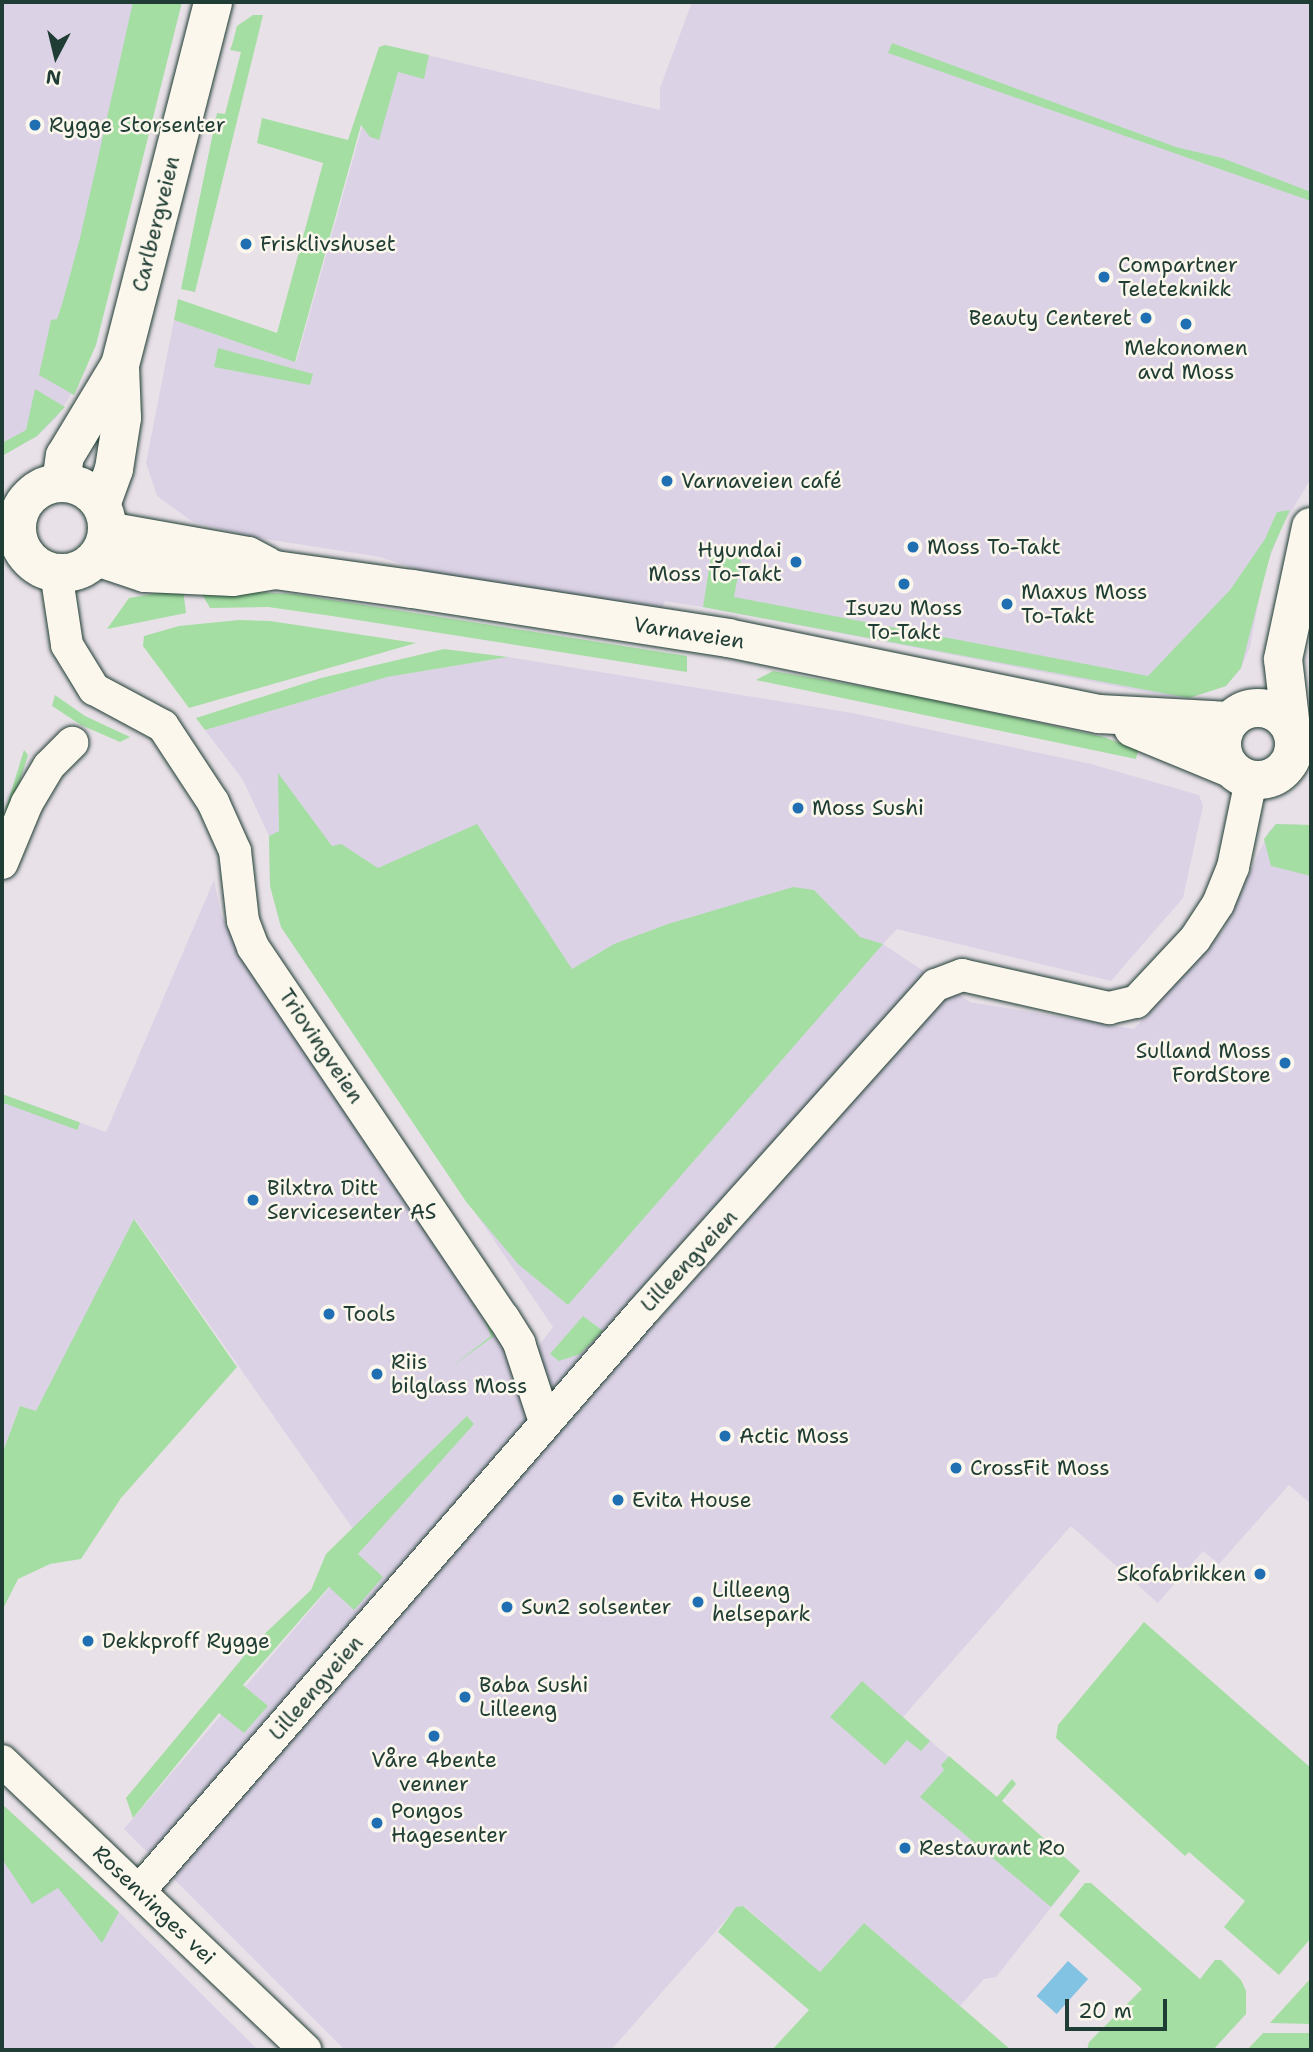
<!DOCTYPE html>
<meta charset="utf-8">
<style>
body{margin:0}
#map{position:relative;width:1313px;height:2052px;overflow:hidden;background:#e9e1e8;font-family:"Shantell Sans",sans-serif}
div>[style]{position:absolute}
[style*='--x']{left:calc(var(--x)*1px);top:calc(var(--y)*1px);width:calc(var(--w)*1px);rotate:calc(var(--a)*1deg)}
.built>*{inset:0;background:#dcd2e6}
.green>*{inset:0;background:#a5dea3;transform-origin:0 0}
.water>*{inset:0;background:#82c2e2;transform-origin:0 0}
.roads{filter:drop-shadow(0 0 2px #1f3d34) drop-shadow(0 0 2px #1f3d34)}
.minor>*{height:32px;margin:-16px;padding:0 16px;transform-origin:16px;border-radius:16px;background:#fbf7ec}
.tertiary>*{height:38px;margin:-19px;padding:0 19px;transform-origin:19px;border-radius:19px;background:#fbf7ec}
.tertiary>.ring{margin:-19px;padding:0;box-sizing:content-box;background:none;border:38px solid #fbf7ec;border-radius:50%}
.dots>*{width:19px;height:19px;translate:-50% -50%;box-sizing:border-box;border:4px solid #fbf7ec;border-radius:50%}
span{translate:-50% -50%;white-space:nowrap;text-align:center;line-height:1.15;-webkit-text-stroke:5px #fbf7ec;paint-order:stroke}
.poi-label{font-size:21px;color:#1f3d34}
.left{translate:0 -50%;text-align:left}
.right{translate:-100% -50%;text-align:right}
.street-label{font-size:21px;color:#1f3d34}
.frame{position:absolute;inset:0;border:4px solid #1f3d34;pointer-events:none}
.north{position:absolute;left:21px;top:21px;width:70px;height:70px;-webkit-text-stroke:5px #fbf7ec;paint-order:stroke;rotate:187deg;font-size:19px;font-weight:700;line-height:28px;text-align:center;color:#1f3d34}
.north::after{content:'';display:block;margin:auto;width:24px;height:32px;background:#1f3d34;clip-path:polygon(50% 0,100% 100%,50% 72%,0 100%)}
.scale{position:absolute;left:1065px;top:1999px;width:102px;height:32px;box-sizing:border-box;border:4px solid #1f3d34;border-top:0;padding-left:9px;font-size:21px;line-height:24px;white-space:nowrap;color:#1f3d34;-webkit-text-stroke:5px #fbf7ec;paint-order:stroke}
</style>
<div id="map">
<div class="built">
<div style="clip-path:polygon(2px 2px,182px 2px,86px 369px,57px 417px,37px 436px,2px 456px)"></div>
<div style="clip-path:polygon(692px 2px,1311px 2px,1311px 479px,1282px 526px,1264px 573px,1250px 647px,1241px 668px,1226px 686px,1189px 698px,1166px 696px,703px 607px,664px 601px,662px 614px,432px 574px,380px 557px,253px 537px,193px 522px,157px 496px,146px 463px,174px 320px,296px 362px,385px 45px,660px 110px,660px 88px)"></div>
<div style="clip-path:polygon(508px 657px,852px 713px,1091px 764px,1199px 795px,1203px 806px,1183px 898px,1111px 981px,897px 929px,883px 944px,970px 1002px,1134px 1029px,1223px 931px,1269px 831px,1276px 824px,1311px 825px,1311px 1504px,1289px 1485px,1219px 1564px,1203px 1551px,1158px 1603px,1071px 1526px,903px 1717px,1080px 1871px,996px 1977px,984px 1979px,960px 2006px,864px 1923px,820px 1972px,744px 1906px,737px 1907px,611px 2050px,345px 2050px,124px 1829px,365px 1546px,135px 1219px,36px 1412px,20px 1406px,2px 1454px,2px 1094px,106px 1132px,214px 880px,221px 914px,243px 960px,520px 1370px,553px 1327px,281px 927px,270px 886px,269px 836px,243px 780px,205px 730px,387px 677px)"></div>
<div style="clip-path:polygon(2px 1804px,119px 1912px,258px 2050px,2px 2050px)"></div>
</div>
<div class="green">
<div style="clip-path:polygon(133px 2px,182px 2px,96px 345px,74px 395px,39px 375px,51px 320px,57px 319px,63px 301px,80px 238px)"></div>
<div style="clip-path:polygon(253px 15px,263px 15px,195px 292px,181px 289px,217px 113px,225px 114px,241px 52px,230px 50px,232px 45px,237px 26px)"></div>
<div style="clip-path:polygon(892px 43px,1176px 147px,1222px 158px,1311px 192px,1311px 201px,888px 53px)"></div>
<div style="clip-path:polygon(385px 45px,429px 55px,424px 79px,398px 72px,379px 140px,370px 137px,361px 125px,295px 362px,174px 320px,178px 299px,277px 333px,323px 163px,257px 143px,262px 118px,348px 140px,379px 47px)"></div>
<div style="clip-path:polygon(218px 348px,313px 374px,310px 385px,214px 367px)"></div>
<div style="clip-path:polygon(35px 389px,65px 407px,37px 436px,2px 456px,2px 443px,26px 430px)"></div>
<div style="clip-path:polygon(1290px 510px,1271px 552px,1241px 668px,1226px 686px,1189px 698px,703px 607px,712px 550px,742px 554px,734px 597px,1148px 676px,1230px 590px,1265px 539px,1277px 512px)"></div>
<div style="clip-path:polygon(183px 589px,186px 613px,107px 629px,129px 598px)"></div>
<div style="clip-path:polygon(199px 589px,294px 594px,687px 656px,687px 672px,332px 616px,268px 607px,210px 608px)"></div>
<div style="clip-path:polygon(239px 620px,270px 621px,416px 643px,189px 708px,143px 646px,144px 636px,179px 626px)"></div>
<div style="clip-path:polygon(444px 649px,508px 657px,387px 677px,205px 730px,196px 718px,321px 678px)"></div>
<div style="clip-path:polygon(773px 671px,911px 695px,1104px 737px,1138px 750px,1136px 759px,756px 680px)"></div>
<div style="clip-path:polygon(55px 695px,85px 716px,130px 737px,120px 742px,81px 725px,52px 706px)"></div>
<div style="clip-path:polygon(24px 750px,28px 755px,2px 837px,2px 821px)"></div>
<div style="clip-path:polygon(278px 773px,332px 846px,341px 844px,378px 868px,477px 824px,572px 969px,614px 944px,668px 924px,793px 887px,814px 890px,860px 937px,883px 944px,568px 1305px,518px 1264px,467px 1203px,281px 927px,270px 886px,269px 836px,279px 831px)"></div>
<div style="clip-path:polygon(1276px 824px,1311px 825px,1311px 876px,1271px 866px,1264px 839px)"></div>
<div style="left:2px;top:1094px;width:83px;height:8px;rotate:20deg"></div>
<div style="clip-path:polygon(134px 1219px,237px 1367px,121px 1498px,81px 1559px,50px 1564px,18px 1579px,2px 1611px,2px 1454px,20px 1406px,36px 1411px)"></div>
<div style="clip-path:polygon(481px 1310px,494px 1336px,450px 1368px,491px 1336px)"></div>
<div style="clip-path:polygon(583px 1316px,603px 1331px,580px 1354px,559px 1361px,550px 1354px)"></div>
<div style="clip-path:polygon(467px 1416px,474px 1424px,358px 1554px,383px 1577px,354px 1610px,329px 1587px,243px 1685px,268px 1706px,244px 1733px,219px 1713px,133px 1818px,126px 1798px,255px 1643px,311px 1590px,326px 1554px)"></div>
<div style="clip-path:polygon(1144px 1622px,1311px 1768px,1311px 1938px,1279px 1975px,1224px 1927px,1245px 1901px,1189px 1852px,1185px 1856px,1056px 1738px,1058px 1725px)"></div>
<div style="clip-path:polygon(862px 1681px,930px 1741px,921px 1751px,907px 1740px,885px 1765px,830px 1717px)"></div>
<div style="clip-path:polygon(949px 1756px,997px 1797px,1012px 1779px,1016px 1784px,1002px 1801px,1080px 1871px,1051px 1907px,920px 1797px,944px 1770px,941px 1765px)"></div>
<div style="clip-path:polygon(2px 1804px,119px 1912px,102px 1943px,58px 1888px,32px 1904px,2px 1859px)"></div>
<div style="clip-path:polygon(1085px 1883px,1091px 1883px,1200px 1979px,1215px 1960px,1221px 1960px,1241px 1980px,1246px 1991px,1246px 2014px,1213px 2050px,1087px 2050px,1089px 2042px,1142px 1989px,1059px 1915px)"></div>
<div style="clip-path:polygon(743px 1906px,820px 1972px,864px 1923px,1011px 2050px,772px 2050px,809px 2010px,718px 1932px,736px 1907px)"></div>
<div style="clip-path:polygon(1311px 1978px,1311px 2024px,1270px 2023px)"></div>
<div style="clip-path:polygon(1263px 2033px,1311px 2033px,1311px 2050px,1247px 2050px)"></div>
</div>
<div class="water">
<div style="left:1068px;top:1961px;width:27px;height:47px;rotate:42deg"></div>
</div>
<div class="roads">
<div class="minor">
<div style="--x:56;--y:572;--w:74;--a:81.4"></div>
<div style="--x:67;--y:645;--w:52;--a:58.5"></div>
<div style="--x:94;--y:689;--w:78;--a:28.2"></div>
<div style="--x:163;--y:726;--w:91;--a:56.7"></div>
<div style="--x:213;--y:802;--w:54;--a:65.8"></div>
<div style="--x:235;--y:851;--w:70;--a:83.5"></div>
<div style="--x:243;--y:921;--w:28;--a:69"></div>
<div style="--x:253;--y:947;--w:447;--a:56"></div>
<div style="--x:503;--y:1317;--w:31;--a:58"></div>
<div style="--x:519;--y:1343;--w:83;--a:71.8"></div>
<div style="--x:2;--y:863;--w:65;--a:-67.4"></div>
<div style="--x:27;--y:803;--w:43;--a:-59.3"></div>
<div style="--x:49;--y:766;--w:33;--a:-45"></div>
<div style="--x:2;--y:1761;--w:419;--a:43.6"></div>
<div style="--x:140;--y:1890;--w:768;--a:-49.01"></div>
<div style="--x:644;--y:1310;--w:437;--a:-48.1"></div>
<div style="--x:936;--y:985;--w:28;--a:-21"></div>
<div style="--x:962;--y:975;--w:151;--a:12.7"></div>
<div style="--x:1109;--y:1008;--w:28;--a:-13"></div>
<div style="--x:1136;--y:1002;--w:86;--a:-46.9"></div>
<div style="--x:1195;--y:939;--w:42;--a:-56.7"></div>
<div style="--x:1218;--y:904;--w:40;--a:-68"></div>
<div style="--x:1233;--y:867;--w:89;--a:-78.3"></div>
</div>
<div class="tertiary">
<div style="--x:61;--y:483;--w:27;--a:-82"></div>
<div style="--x:65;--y:456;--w:106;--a:-58.9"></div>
<div class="ring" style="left:17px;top:483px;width:52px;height:52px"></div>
<div style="--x:101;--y:505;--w:38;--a:-70"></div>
<div style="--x:114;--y:469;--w:52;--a:-81.1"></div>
<div style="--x:122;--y:418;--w:53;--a:-92.2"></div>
<div style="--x:120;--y:365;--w:375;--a:-75.6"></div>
<div style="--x:107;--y:531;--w:143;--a:10.1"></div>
<div style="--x:248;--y:556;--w:21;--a:28"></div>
<div style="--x:97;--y:557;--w:51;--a:18.4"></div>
<div style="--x:145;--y:573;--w:88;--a:2.6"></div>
<div style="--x:233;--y:577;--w:43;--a:-9.5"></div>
<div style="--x:275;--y:570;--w:138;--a:7.9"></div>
<div style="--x:412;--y:589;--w:320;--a:8.8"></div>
<div style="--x:728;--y:638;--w:379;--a:11.6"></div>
<div style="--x:1099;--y:714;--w:130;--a:3.1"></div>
<div class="ring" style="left:1222px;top:708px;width:34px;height:34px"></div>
<div style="--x:1133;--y:728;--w:105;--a:22.4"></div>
<div style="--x:1291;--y:728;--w:69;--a:-96.6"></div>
<div style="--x:1283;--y:659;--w:135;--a:-78"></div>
</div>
</div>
<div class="dots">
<div style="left:35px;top:125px;background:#1f6fb2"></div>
<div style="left:246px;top:244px;background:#1f6fb2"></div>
<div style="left:1104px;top:277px;background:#1f6fb2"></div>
<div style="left:1146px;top:318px;background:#1f6fb2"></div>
<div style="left:1186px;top:324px;background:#1f6fb2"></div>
<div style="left:667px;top:481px;background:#1f6fb2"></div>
<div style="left:913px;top:547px;background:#1f6fb2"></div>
<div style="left:796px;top:562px;background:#1f6fb2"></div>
<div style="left:904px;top:584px;background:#1f6fb2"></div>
<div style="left:1007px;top:604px;background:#1f6fb2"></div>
<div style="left:798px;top:808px;background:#1f6fb2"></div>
<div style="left:1285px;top:1063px;background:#1f6fb2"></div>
<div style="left:253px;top:1200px;background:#1f6fb2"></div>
<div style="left:329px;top:1314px;background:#1f6fb2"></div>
<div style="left:377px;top:1374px;background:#1f6fb2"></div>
<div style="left:725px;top:1436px;background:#1f6fb2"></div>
<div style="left:956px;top:1468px;background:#1f6fb2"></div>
<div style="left:618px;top:1500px;background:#1f6fb2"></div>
<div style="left:1260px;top:1574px;background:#1f6fb2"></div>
<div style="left:698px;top:1602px;background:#1f6fb2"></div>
<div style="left:507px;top:1607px;background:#1f6fb2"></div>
<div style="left:88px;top:1641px;background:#1f6fb2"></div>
<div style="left:465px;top:1697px;background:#1f6fb2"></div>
<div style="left:434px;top:1736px;background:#1f6fb2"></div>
<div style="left:377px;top:1823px;background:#1f6fb2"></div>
<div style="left:905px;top:1848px;background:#1f6fb2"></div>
</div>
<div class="poi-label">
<span class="left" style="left:49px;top:125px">Rygge Storsenter</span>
<span class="left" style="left:260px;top:244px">Frisklivshuset</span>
<span class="left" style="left:1118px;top:277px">Compartner<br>Teleteknikk</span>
<span class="right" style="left:1132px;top:318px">Beauty Centeret</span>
<span style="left:1186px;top:360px">Mekonomen<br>avd Moss</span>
<span class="left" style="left:681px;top:481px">Varnaveien café</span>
<span class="left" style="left:927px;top:547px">Moss To-Takt</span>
<span class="right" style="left:782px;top:562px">Hyundai<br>Moss To-Takt</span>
<span class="left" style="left:1021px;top:604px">Maxus Moss<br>To-Takt</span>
<span style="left:904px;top:620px">Isuzu Moss<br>To-Takt</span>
<span class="left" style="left:812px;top:808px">Moss Sushi</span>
<span class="right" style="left:1271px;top:1063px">Sulland Moss<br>FordStore</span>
<span class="left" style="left:267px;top:1200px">Bilxtra Ditt<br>Servicesenter AS</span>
<span class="left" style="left:343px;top:1314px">Tools</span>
<span class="left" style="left:391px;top:1374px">Riis<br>bilglass Moss</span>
<span class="left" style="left:739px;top:1436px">Actic Moss</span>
<span class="left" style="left:970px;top:1468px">CrossFit Moss</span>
<span class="left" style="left:632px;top:1500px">Evita House</span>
<span class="right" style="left:1246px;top:1574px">Skofabrikken</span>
<span class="left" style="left:712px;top:1602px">Lilleeng<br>helsepark</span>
<span class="left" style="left:521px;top:1607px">Sun2 solsenter</span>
<span class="left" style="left:102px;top:1641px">Dekkproff Rygge</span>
<span class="left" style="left:479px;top:1697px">Baba Sushi<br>Lilleeng</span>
<span style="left:434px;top:1772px">Våre 4bente<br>venner</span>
<span class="left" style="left:391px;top:1823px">Pongos<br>Hagesenter</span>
<span class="left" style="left:919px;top:1848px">Restaurant Ro</span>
</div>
<div class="street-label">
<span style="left:156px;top:224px;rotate:-76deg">Carlbergveien</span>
<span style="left:689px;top:633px;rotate:9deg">Varnaveien</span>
<span style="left:321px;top:1046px;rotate:56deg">Triovingveien</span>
<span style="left:689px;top:1261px;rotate:-47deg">Lilleengveien</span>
<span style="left:316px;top:1688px;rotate:-49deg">Lilleengveien</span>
<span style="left:154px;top:1905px;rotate:44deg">Rosenvinges vei</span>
</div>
<div class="frame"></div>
<div class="north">N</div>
<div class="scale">20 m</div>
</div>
